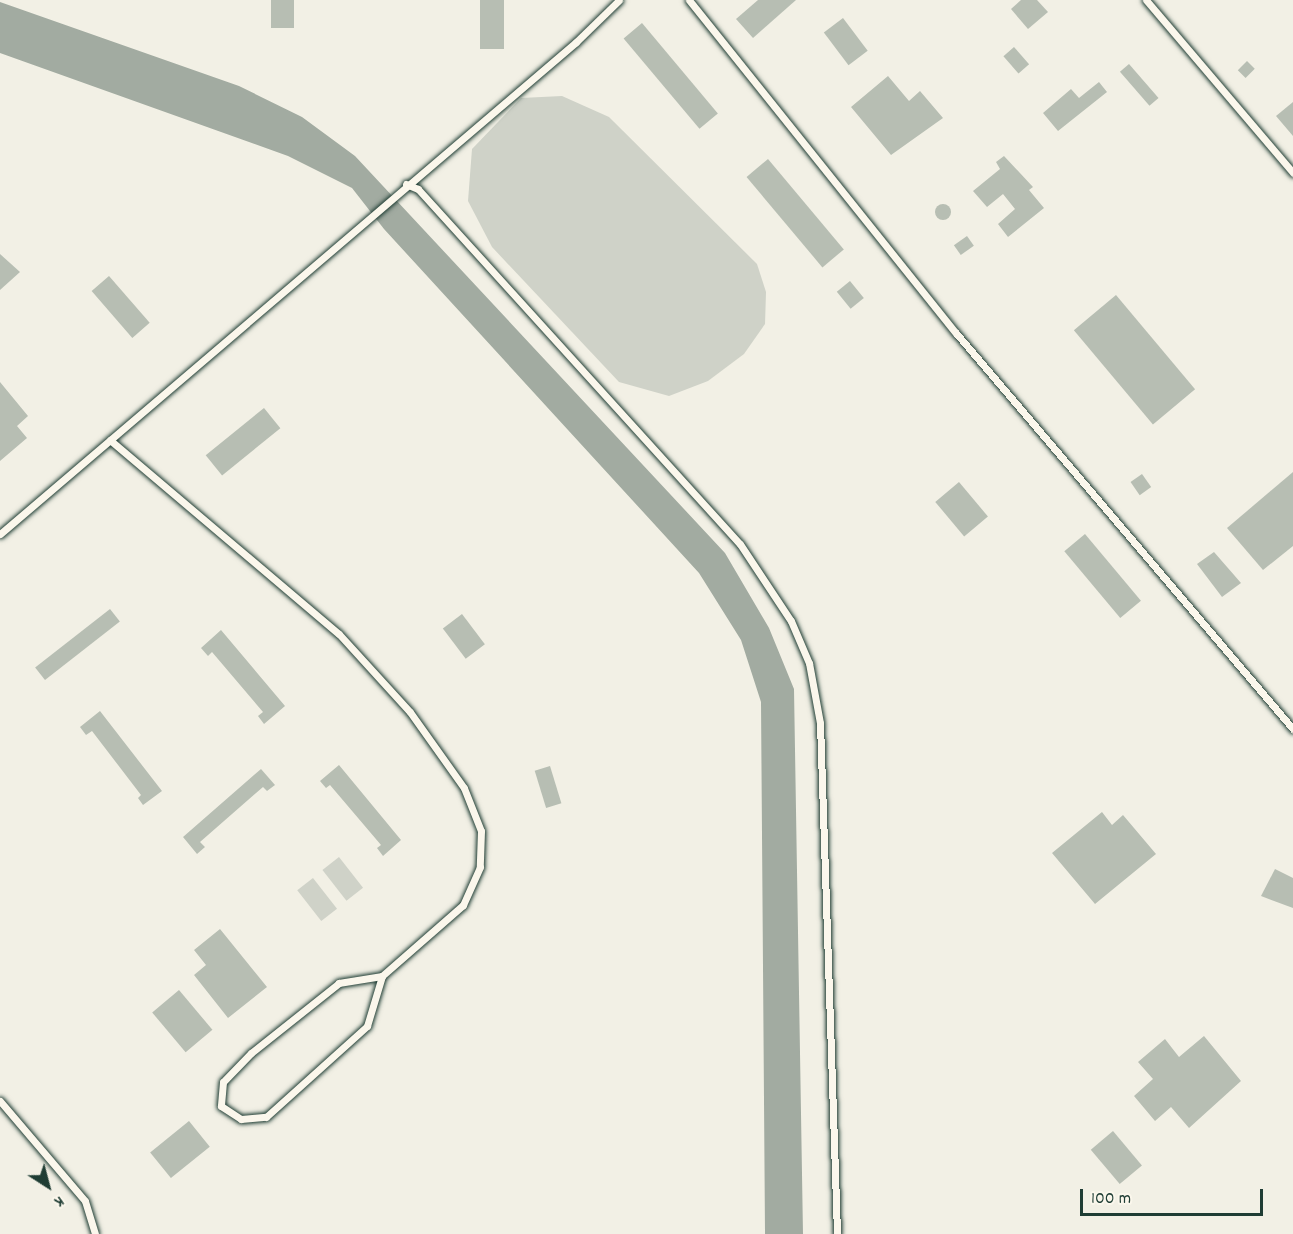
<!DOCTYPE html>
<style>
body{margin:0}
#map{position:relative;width:1293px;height:1234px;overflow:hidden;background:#f2f0e5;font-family:Dekko,sans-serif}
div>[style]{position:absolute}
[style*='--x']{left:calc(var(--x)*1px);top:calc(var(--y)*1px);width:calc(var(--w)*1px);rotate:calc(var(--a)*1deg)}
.green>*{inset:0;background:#cfd2c8;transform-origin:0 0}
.water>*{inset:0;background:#a2aba1}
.building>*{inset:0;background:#b7beb3;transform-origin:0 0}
.round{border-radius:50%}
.roads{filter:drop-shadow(0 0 2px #1f3d34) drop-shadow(0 0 2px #1f3d34)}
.service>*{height:7px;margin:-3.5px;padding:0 3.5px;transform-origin:3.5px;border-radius:3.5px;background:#fbf7ec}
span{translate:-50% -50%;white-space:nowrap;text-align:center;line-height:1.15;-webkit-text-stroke:4.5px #fbf7ec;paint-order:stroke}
.north{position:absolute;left:18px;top:1156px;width:60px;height:60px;-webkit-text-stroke:4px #fbf7ec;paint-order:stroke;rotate:144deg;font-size:16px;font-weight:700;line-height:24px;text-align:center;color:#1f3d34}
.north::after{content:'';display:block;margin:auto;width:21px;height:27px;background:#1f3d34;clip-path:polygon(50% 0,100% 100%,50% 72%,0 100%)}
.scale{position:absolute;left:1080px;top:1189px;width:183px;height:27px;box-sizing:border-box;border:3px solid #1f3d34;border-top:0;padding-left:8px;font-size:18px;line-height:21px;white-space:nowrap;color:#1f3d34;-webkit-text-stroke:4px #fbf7ec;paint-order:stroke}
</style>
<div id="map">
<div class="green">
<div style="clip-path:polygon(562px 96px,609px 117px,757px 264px,766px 292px,765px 324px,744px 354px,708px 381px,669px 396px,619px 382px,492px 247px,468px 201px,472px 149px,521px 98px)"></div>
<div style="left:339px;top:857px;width:39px;height:21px;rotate:52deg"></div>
<div style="left:313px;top:878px;width:39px;height:20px;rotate:52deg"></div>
</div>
<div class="water">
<div style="clip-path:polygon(0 2px,239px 86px,302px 117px,355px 156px,725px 553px,769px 628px,794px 689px,803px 1234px,765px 1234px,761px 702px,741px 640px,699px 573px,384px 229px,352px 188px,288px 156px,0 53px)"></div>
</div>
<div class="building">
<div style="left:271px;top:0;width:23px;height:28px"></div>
<div style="left:480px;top:0;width:24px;height:49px"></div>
<div style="clip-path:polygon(758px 0,796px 0,753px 38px,736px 19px)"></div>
<div style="clip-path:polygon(1021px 0,1037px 0,1048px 12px,1028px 29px,1011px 9px)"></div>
<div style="left:843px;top:18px;width:41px;height:24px;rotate:53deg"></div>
<div style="left:642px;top:23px;width:118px;height:24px;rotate:50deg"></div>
<div style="left:1014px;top:47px;width:23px;height:14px;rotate:49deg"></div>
<div style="left:1247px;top:61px;width:11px;height:13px;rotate:45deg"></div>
<div style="left:1129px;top:64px;width:45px;height:12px;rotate:49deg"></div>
<div style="clip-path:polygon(888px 76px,909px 101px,920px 91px,943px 118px,891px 155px,851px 107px)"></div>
<div style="clip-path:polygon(1099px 82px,1107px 92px,1058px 131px,1043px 113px,1071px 89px,1079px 98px)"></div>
<div style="clip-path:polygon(1293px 102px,1293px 136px,1276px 116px)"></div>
<div style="clip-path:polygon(1004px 156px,1033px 187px,1029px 190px,1044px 208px,1008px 237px,998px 224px,1015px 209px,1003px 194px,987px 207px,973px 191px,1000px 169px,996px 162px)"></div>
<div style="left:768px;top:159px;width:118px;height:28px;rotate:50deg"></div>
<div class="round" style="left:935px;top:204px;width:16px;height:16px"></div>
<div style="left:967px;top:236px;width:12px;height:16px;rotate:55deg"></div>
<div style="clip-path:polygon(0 254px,20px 272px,0 290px)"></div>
<div style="left:109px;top:276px;width:62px;height:23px;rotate:49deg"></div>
<div style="left:850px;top:281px;width:22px;height:17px;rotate:51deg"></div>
<div style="left:1116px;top:295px;width:123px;height:55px;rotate:50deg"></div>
<div style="clip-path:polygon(0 382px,28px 416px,17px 426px,27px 438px,0 461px)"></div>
<div style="left:264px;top:408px;width:26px;height:75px;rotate:51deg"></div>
<div style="clip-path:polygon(1293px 472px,1293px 546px,1263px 570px,1227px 528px)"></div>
<div style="left:1142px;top:474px;width:16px;height:14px;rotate:55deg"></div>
<div style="left:959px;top:482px;width:45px;height:31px;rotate:50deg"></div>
<div style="left:1085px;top:534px;width:87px;height:27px;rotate:50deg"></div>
<div style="clip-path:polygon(1214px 552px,1241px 583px,1222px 597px,1197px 564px)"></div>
<div style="left:110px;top:609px;width:16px;height:95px;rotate:52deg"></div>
<div style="left:462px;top:614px;width:38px;height:24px;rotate:53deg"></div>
<div style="clip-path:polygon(221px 630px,285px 706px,264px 724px,258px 716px,263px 712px,212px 652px,208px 656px,201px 648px)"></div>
<div style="clip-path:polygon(100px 711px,162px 791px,143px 805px,138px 798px,141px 795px,92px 731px,86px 735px,80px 727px)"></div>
<div style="clip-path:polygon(339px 765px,401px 840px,383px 856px,377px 848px,381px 845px,330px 785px,326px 788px,320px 781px)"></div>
<div style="left:550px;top:766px;width:39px;height:16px;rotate:73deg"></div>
<div style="clip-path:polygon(261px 769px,275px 785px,267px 791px,263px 787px,200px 842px,205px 847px,197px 854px,183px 837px)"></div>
<div style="clip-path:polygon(1102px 812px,1112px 825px,1123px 815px,1156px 854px,1095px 904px,1052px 853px)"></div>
<div style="clip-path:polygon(1275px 869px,1293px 878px,1293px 908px,1261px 896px)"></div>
<div style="clip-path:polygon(220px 929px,267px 987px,228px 1018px,194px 975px,206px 965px,194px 950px)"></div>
<div style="left:179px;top:990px;width:52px;height:35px;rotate:50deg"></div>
<div style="clip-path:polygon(1204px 1036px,1241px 1081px,1189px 1128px,1171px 1107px,1155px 1121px,1134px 1096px,1153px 1079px,1138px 1062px,1165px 1039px,1179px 1057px)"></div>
<div style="left:189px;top:1121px;width:33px;height:50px;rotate:51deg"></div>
<div style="left:1113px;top:1131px;width:45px;height:29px;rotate:50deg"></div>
</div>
<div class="roads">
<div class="service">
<div style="--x:689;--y:0;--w:427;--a:51.3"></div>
<div style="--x:956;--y:333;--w:520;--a:49.6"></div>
<div style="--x:1146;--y:0;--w:227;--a:49.6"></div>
<div style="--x:406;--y:184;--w:13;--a:23"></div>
<div style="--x:418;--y:189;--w:479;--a:47.8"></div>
<div style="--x:740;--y:544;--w:92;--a:56.5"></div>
<div style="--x:791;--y:621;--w:46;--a:66.8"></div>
<div style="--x:809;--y:663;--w:61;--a:79.6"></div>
<div style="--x:820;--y:723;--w:511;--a:88.09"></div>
<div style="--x:110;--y:440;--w:300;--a:40.3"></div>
<div style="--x:339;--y:634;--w:105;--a:47.7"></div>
<div style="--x:410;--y:712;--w:93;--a:54.6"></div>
<div style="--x:464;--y:788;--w:46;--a:68.4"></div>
<div style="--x:481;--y:831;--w:36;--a:92"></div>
<div style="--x:480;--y:867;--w:42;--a:114.1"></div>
<div style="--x:463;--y:905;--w:108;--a:138.8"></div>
<div style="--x:382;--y:976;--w:44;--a:170.8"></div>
<div style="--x:339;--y:983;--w:112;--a:141.5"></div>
<div style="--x:251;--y:1053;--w:40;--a:134"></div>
<div style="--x:223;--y:1082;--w:24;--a:95"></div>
<div style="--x:221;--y:1106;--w:24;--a:33"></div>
<div style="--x:241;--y:1119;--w:25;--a:-5"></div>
<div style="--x:266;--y:1117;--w:136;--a:-42"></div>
<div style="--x:367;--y:1026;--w:52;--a:-73.3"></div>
<div style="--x:0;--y:534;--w:758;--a:-40.5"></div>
<div style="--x:576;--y:42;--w:60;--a:-44.3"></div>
<div style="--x:0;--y:1101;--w:131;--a:49.6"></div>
<div style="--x:85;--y:1201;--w:34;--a:73"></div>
</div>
</div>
<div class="north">K</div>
<div class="scale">100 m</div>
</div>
